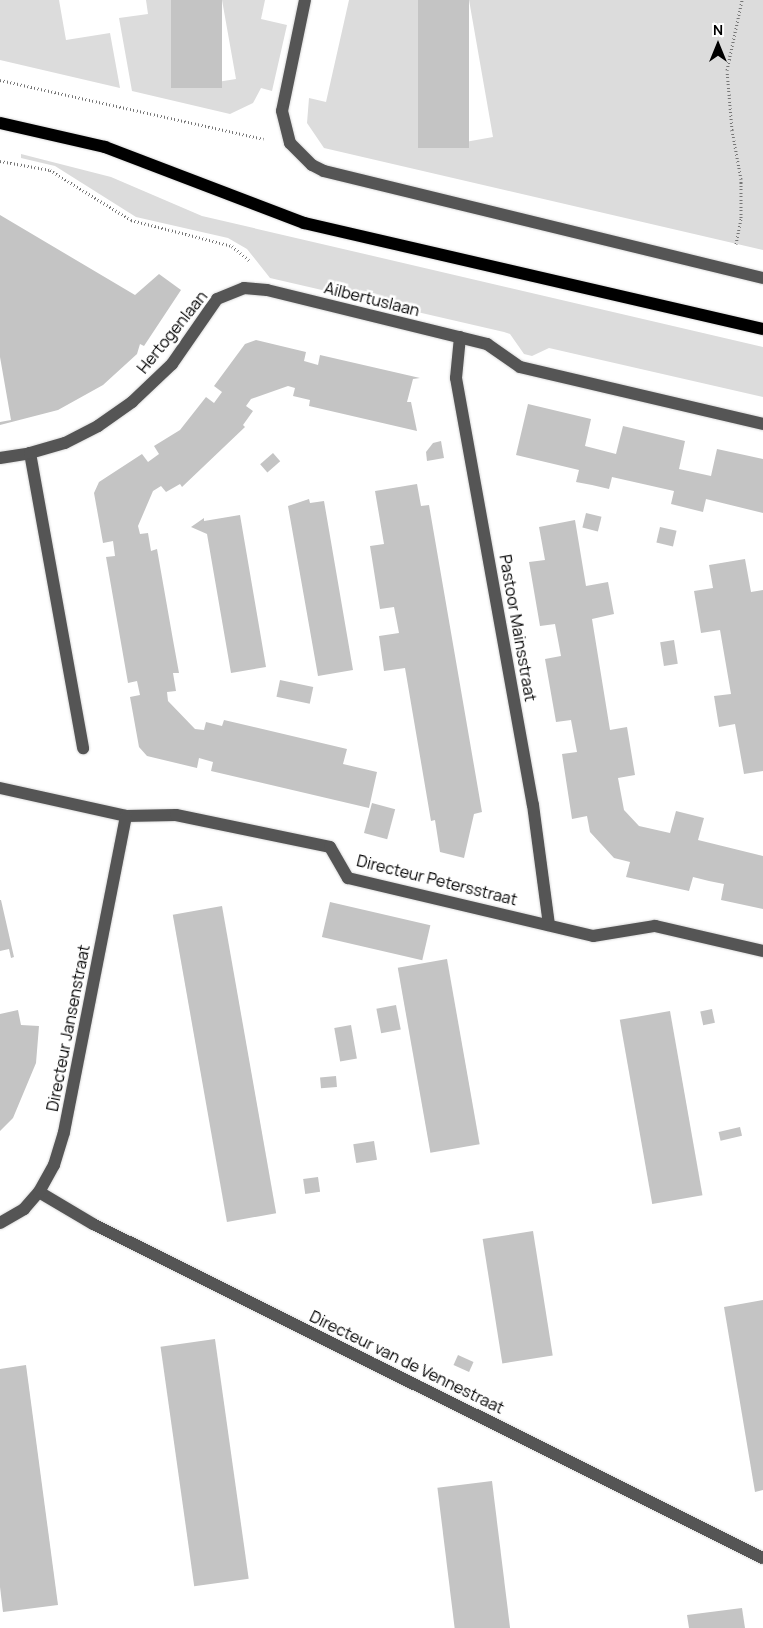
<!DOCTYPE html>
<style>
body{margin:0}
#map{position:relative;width:763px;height:1628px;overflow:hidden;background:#fff;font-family:Manrope,sans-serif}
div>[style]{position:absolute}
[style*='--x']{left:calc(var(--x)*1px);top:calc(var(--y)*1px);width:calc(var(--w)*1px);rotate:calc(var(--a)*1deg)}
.green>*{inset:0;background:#dcdcdc}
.building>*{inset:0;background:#c4c4c4;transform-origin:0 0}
.path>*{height:3px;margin-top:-1.5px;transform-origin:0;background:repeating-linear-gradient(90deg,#777 0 1px,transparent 0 3.5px)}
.roads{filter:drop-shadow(0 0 1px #dbdbdb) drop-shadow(0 0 1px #dbdbdb)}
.minor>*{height:12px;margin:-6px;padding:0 6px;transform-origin:6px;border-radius:6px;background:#555}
.major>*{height:12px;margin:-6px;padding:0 6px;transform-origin:6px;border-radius:6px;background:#000}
span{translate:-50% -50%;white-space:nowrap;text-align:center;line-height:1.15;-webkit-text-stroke:5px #fff;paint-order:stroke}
.street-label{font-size:16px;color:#000}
.north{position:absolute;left:693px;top:20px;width:50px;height:50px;-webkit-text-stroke:4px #fff;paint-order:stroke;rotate:0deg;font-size:14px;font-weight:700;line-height:20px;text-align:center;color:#000}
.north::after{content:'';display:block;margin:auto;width:18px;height:22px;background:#000;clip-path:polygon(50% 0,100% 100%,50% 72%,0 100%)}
</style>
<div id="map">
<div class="green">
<div style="clip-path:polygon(0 0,59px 0,66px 40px,110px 33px,120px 88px,0 60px)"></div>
<div style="clip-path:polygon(146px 0,171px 0,186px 87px,236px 79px,222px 0,265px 0,261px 19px,287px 25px,272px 91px,261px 88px,253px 103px,230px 114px,132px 91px,119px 18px,148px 14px)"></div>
<div style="clip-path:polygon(349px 0,418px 0,443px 146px,493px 137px,469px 0,763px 0,763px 250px,324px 148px,307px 123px,309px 98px,326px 102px)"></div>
<div style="clip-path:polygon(21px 154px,111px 177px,202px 216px,763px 347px,763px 397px,549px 348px,532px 356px,524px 354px,510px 334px,504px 332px,270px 278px,247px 249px,228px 238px,136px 217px,55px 166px,21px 158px)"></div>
</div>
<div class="building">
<div style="left:171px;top:0;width:51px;height:88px"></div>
<div style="left:418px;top:0;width:51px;height:148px"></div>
<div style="clip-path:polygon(0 215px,135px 295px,159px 274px,181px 290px,144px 346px,140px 344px,137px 354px,103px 385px,58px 410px,0 425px,0 422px,11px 420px,0 357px)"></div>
<div style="clip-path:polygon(256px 340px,306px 352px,304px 361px,318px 365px,320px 355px,420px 378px,413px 379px,407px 402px,411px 402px,417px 431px,309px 406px,310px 400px,293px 396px,295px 388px,288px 386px,251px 399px,246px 406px,253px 411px,243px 425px,245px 427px,182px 487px,180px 484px,166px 492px,161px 486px,153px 491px,138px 526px,140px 534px,148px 533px,151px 551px,157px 549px,173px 640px,179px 673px,173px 673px,176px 691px,167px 692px,168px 701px,195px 729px,204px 730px,206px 722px,222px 726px,224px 720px,347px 749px,343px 764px,377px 772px,369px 808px,211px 771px,213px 762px,199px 758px,197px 768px,147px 756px,139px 747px,130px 697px,140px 695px,137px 681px,128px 683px,106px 557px,115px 556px,113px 541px,103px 543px,94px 493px,99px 482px,142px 454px,148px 462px,159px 454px,154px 446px,180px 430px,206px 397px,214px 403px,222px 392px,214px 386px,245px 344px)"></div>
<div style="clip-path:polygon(528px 404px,591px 419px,585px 446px,616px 454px,623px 426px,685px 441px,679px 469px,711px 476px,717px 449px,763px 459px,763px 513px,706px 499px,703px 512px,671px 504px,674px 491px,612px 477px,609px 489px,592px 485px,576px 482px,579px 470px,516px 455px)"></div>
<div style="clip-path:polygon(441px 441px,444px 458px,427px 461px,426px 452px,433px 443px)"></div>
<div style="left:273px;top:453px;width:11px;height:17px;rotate:49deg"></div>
<div style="clip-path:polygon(417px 484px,421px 506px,429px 505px,482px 812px,474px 814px,464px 858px,440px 852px,435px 820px,431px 821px,405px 668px,384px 671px,379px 636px,399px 633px,394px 607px,380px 609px,370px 546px,384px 544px,375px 491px)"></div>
<div style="clip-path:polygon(309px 499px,310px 503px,324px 501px,353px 670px,318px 676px,288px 506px)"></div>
<div style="left:586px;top:513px;width:16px;height:15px;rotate:14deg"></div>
<div style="clip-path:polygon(240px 515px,266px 667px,231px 673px,207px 534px,191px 527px,204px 518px,204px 521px)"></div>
<div style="clip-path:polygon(575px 520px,586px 586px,608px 582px,614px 614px,592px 619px,610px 730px,627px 727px,635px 775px,618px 778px,624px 810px,639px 826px,670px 833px,676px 811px,704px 818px,698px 840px,763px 856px,763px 909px,721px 900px,724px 884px,709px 881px,693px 877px,689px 891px,626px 877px,630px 862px,614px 858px,590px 832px,587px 816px,572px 819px,562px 754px,577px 752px,571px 720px,556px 722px,545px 659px,561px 656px,555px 624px,540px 626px,529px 562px,545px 560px,539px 527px)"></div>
<div style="left:660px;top:527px;width:17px;height:16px;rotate:13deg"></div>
<div style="clip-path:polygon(745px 559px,751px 592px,763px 590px,763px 771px,744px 774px,735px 724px,719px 727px,714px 696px,731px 694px,720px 630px,701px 633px,694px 591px,713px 588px,709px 565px)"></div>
<div style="left:674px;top:640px;width:24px;height:14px;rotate:81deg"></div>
<div style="left:280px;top:680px;width:34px;height:17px;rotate:12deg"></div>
<div style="left:372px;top:803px;width:24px;height:31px;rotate:15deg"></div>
<div style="clip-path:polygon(0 900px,1px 900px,14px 957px,11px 958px,9px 949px,0 951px)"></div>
<div style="left:330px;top:902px;width:103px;height:36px;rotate:13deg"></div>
<div style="left:222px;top:906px;width:312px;height:50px;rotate:80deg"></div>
<div style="left:447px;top:959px;width:188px;height:50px;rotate:80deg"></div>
<div style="left:396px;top:1005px;width:25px;height:20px;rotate:79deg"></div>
<div style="left:712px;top:1009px;width:14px;height:12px;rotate:78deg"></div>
<div style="clip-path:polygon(18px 1010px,21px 1025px,39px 1026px,36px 1063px,13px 1118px,0 1131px,0 1014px)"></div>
<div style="left:670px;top:1011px;width:187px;height:51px;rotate:80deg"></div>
<div style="left:351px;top:1025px;width:34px;height:17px;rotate:80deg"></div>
<div style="left:336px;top:1076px;width:11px;height:16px;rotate:85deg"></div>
<div style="left:740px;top:1127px;width:9px;height:22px;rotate:77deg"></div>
<div style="left:374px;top:1141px;width:19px;height:21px;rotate:81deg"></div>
<div style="left:318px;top:1177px;width:15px;height:15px;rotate:82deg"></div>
<div style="left:533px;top:1231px;width:126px;height:51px;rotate:81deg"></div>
<div style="clip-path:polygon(763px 1300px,763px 1490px,755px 1492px,724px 1307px)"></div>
<div style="left:215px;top:1339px;width:242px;height:55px;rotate:82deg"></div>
<div style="left:458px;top:1355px;width:17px;height:11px;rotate:24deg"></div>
<div style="clip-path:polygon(26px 1365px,58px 1605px,3px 1612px,0 1587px,0 1369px)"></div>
<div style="left:492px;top:1481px;width:148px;height:55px;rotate:83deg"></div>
<div style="clip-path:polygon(742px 1608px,745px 1628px,689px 1628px,687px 1615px)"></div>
</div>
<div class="path">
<div style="--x:0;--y:80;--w:270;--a:12.6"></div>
<div style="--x:0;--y:161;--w:51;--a:10.2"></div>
<div style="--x:50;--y:170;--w:95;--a:31.7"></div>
<div style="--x:131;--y:220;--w:104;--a:14.4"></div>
<div style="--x:232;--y:246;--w:23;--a:40"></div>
<div style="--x:736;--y:244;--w:26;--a:-79"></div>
<div style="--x:741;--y:218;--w:39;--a:-90"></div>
<div style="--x:741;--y:179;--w:50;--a:-100.4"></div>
<div style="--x:732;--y:130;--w:60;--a:-94.8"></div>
<div style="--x:727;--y:70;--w:72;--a:-77.9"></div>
</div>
<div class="roads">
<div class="minor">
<div style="--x:305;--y:0;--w:113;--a:101.7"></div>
<div style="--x:282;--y:111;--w:33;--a:76"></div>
<div style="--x:290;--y:143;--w:31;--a:45"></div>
<div style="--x:312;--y:165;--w:13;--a:27"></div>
<div style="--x:324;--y:171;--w:452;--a:13.7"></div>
<div style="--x:460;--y:337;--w:41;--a:95.6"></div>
<div style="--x:456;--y:378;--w:434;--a:79.8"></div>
<div style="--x:533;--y:805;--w:121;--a:82.4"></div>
<div style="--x:30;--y:453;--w:300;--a:79.8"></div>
<div style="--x:0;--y:458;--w:30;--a:-9"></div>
<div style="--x:30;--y:453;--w:36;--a:-16"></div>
<div style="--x:65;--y:443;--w:37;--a:-27"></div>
<div style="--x:98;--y:426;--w:42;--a:-35.2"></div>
<div style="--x:132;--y:402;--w:55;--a:-43.5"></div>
<div style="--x:172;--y:364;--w:79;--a:-55.3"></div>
<div style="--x:217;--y:299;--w:29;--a:-22"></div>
<div style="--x:244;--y:288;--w:23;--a:5"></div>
<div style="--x:267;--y:290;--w:227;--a:13.8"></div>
<div style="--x:487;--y:344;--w:40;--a:34.9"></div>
<div style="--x:520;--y:367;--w:250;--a:13.2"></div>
<div style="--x:0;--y:788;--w:129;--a:12.5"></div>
<div style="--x:126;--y:816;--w:50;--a:-1.1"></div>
<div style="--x:176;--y:815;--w:157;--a:11.7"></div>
<div style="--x:330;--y:847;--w:36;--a:60"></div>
<div style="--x:348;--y:878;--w:252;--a:13.3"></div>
<div style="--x:593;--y:936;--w:63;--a:-9.2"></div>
<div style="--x:655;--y:926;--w:111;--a:13"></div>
<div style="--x:39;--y:1192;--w:63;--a:30.7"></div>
<div style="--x:93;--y:1224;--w:749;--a:26.5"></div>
<div style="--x:0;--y:1223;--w:28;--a:-30"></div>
<div style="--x:24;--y:1209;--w:23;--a:-49"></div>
<div style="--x:39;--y:1192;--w:31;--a:-61"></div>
<div style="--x:54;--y:1165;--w:34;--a:-73"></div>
<div style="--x:64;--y:1132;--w:322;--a:-78.9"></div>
</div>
<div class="major">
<div style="--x:0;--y:123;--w:108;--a:12.9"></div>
<div style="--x:105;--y:147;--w:213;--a:20.9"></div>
<div style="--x:304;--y:223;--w:471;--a:13"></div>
</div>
</div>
<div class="street-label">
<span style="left:372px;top:299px;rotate:14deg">Ailbertuslaan</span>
<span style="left:172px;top:332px;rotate:-51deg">Hertogenlaan</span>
<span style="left:518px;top:628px;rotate:80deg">Pastoor Mainsstraat</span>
<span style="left:437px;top:880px;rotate:14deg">Directeur Petersstraat</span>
<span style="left:68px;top:1028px;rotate:-79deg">Directeur Jansenstraat</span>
<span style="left:407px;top:1362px;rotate:26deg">Directeur van de Vennestraat</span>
</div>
<div class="north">N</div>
</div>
